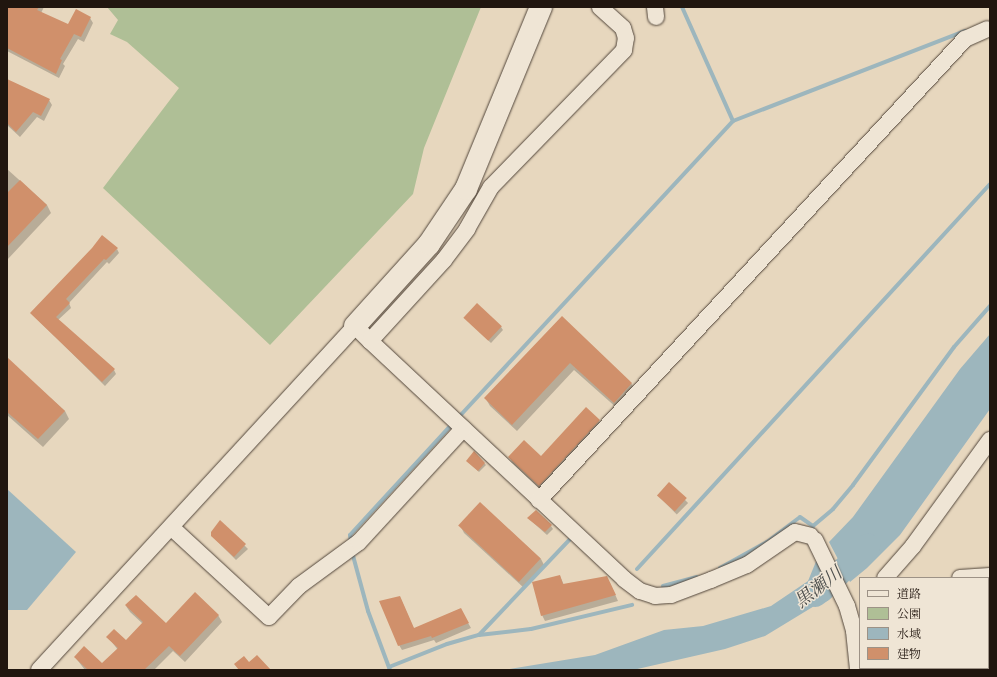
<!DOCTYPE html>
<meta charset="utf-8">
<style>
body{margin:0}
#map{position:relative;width:997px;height:677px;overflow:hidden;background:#e7d7be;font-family:"IM FELL Double Pica","Noto Serif JP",serif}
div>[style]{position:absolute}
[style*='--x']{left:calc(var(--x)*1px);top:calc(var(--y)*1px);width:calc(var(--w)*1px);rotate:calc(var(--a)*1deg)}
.green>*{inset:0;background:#afbf96}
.water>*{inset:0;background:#9db6bd}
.shadow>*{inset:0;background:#0003;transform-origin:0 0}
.stream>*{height:4px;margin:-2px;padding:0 2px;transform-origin:2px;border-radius:2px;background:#9db6bd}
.river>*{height:24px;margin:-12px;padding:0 12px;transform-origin:12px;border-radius:12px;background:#9db6bd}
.building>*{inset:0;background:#d0906b;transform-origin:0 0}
.roads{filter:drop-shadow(0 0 1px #52463b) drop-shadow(0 0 1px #52463b)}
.street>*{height:16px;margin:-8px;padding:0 8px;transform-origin:8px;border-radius:8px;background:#efe5d5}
.secondary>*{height:22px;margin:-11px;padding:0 11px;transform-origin:11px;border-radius:11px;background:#efe5d5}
span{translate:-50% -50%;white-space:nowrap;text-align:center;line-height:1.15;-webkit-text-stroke:3px #efe5d5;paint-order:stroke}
.water-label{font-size:18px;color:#4c4e4c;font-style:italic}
.frame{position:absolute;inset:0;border:8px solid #21160f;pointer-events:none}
.legend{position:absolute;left:859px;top:577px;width:130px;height:92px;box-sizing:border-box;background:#efe5d5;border:1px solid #9d9286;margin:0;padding:5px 7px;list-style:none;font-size:12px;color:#21160f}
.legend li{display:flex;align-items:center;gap:8px;height:20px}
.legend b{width:20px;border:1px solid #9d9286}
</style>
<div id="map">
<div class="green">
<div style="clip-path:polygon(107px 7px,481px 7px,424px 148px,413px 194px,270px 345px,103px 188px,179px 88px,127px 42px,110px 34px,118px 20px)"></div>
</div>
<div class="water">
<div style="clip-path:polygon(990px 334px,990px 409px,900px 535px,867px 568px,850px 582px,829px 542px,853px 517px,960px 369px)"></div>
<div style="clip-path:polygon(7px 489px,76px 552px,27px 610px,7px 610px)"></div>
<div style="clip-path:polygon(817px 559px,834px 594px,765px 636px,725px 649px,633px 670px,503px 670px,595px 655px,664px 630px,703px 626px,771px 606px,808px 581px)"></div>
</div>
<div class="shadow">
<div style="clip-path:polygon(7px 7px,44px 7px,41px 13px,69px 26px,90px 18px,93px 23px,84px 42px,78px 39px,63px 64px,65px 66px,59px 78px,7px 51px)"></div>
<div style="clip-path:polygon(7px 80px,49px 100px,52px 105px,44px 121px,37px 117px,20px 137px,7px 125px)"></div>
<div style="clip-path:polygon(7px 169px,47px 205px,51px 213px,7px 260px)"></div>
<div style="clip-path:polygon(117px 249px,119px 253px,109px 264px,107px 262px,69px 303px,71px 308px,58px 320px,114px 370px,116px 374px,105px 386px,31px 313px)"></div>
<div style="clip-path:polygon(464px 317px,501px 327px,503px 330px,491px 343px)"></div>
<div style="clip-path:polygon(562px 318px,631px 383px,635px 390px,618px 409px,574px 370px,517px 431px,490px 406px,486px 399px)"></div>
<div style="clip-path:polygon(7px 359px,65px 411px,69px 419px,43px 447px,7px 415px)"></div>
<div style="clip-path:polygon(599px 421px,602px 427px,543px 491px,513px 463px,509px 457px,541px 457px)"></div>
<div style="clip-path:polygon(474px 453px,486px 465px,479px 472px,468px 462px)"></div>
<div style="left:669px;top:484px;width:27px;height:16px;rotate:45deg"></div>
<div style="clip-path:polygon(480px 503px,541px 559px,545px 567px,524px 588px,464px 533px,460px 525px)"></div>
<div style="clip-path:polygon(528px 518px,551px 526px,553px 529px,547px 535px)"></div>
<div style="clip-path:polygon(220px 521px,248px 549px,236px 560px,212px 536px)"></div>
<div style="clip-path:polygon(560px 576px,564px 585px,610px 583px,618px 601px,545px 621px,542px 615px)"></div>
<div style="clip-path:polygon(400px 597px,414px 629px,460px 609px,471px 628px,436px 643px,434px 640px,402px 650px,399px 645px)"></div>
<div style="clip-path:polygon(126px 606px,166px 624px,218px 615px,222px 622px,185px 662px,173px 651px,154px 670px,85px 670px,75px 657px,102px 664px,118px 650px,108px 637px,126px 642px,143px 624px,130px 612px)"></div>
</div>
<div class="stream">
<div style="--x:682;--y:7;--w:125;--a:65.9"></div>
<div style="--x:457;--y:419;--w:406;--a:-47.2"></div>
<div style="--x:733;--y:121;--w:249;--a:-21.2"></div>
<div style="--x:351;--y:543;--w:8;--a:-97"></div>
<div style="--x:350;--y:535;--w:151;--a:-47.4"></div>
<div style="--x:352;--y:552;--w:61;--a:74.8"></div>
<div style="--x:368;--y:611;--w:63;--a:69.6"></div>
<div style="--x:720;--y:568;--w:54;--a:-29"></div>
<div style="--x:767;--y:542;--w:41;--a:-37.1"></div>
<div style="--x:800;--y:517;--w:16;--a:35"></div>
<div style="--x:813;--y:526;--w:26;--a:-40"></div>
<div style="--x:833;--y:509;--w:31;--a:-50"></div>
<div style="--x:853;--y:485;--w:171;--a:-53.8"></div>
<div style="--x:954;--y:347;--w:55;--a:-48.7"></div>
<div style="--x:637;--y:569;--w:522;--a:-47.48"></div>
<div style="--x:663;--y:586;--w:35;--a:-15"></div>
<div style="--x:479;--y:635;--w:52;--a:-6.6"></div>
<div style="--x:531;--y:629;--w:104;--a:-13.4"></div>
<div style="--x:389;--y:667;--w:62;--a:-21.6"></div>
<div style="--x:447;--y:644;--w:33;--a:-16"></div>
<div style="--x:479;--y:635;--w:134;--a:-46.5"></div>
</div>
<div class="river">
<div style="--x:815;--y:595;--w:9;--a:-36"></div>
<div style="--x:822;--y:590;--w:64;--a:-43.7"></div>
</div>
<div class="building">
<div style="clip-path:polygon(7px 7px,39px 7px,37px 10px,68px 24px,76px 9px,91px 17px,81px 37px,74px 34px,60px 59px,62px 60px,56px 74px,7px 48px)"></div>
<div style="clip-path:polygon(7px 79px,50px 99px,41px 116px,33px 112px,16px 132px,7px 123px)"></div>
<div style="clip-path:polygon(20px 180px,47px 205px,7px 247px,7px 193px)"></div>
<div style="clip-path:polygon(102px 235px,118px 248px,106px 260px,104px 259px,66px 299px,70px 303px,56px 317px,115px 369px,102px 382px,30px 313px,92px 248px)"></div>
<div style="left:477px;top:303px;width:34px;height:20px;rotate:43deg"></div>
<div style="clip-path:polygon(562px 316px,632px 383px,614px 403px,570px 363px,512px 425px,484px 398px)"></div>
<div style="clip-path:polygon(7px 357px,65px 411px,38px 439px,7px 412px)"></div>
<div style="clip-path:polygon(586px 407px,600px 420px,539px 486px,508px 457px,524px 440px,541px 456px)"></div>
<div style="clip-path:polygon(474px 451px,485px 463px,478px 471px,466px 461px)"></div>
<div style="left:669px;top:482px;width:24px;height:18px;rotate:42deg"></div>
<div style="left:480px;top:502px;width:83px;height:32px;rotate:43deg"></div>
<div style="clip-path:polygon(536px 510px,552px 525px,545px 532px,527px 518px)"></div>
<div style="clip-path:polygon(220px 520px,246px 544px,234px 557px,211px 536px,211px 532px)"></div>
<div style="clip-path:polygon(560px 575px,563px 584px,607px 576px,616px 595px,541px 616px,532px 582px)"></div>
<div style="clip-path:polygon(195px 592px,219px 615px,180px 656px,169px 646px,144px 670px,88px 670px,74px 657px,84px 646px,102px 663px,118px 648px,106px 637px,114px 629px,126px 640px,143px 622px,125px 605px,136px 595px,166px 623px)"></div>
<div style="clip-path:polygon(400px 596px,414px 628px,461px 608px,469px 623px,432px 638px,431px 636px,398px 646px,379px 601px)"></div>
<div style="clip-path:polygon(257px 655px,271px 670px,239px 670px,234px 664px,244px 656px,249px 662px)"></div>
</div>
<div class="roads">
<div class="street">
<div style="--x:655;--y:7;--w:10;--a:84"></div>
<div style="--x:370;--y:341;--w:348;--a:43.1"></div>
<div style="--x:624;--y:579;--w:20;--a:37"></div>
<div style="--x:640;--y:591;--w:16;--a:18"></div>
<div style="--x:655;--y:596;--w:16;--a:-4"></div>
<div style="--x:671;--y:595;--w:43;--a:-20.6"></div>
<div style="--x:711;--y:580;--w:39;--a:-23"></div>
<div style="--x:747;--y:565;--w:58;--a:-34.5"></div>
<div style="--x:795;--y:532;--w:16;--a:14"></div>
<div style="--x:539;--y:500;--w:628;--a:-47.26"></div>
<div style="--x:965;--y:39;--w:24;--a:-24"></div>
<div style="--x:171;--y:527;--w:133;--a:42.6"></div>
<div style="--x:269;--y:617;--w:43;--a:-45.9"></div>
<div style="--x:299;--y:586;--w:74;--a:-36.3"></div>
<div style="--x:359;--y:542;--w:154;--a:-47.4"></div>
<div style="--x:815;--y:540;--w:73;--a:64.1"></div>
<div style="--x:847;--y:606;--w:26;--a:74"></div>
<div style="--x:854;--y:631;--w:39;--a:84"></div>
<div style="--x:885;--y:578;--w:43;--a:-48.8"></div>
<div style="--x:913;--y:546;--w:131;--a:-54"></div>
<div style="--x:960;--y:578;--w:30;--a:-4"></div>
<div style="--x:39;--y:670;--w:467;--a:-47.4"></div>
<div style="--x:355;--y:326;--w:21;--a:45"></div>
<div style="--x:370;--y:341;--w:110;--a:-47.6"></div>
<div style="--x:444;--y:260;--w:39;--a:-53"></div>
<div style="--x:467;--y:229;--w:48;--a:-60.3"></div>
<div style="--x:491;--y:187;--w:191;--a:-45.8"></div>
<div style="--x:624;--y:50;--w:12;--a:-81"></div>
<div style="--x:626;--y:38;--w:10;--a:-107"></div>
<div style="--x:623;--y:28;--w:31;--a:-138"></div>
</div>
<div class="secondary">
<div style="--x:355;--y:326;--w:110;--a:-47.9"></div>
<div style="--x:429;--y:244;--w:66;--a:-56.1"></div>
<div style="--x:466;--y:189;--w:197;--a:-67.6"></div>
</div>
</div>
<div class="water-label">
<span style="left:819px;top:588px;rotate:-38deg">黒瀬川</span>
</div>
<div class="frame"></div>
<ul class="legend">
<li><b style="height:5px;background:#efe5d5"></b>道路</li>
<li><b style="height:11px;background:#afbf96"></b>公園</li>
<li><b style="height:11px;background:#9db6bd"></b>水域</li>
<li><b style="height:11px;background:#d0906b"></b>建物</li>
</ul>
</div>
